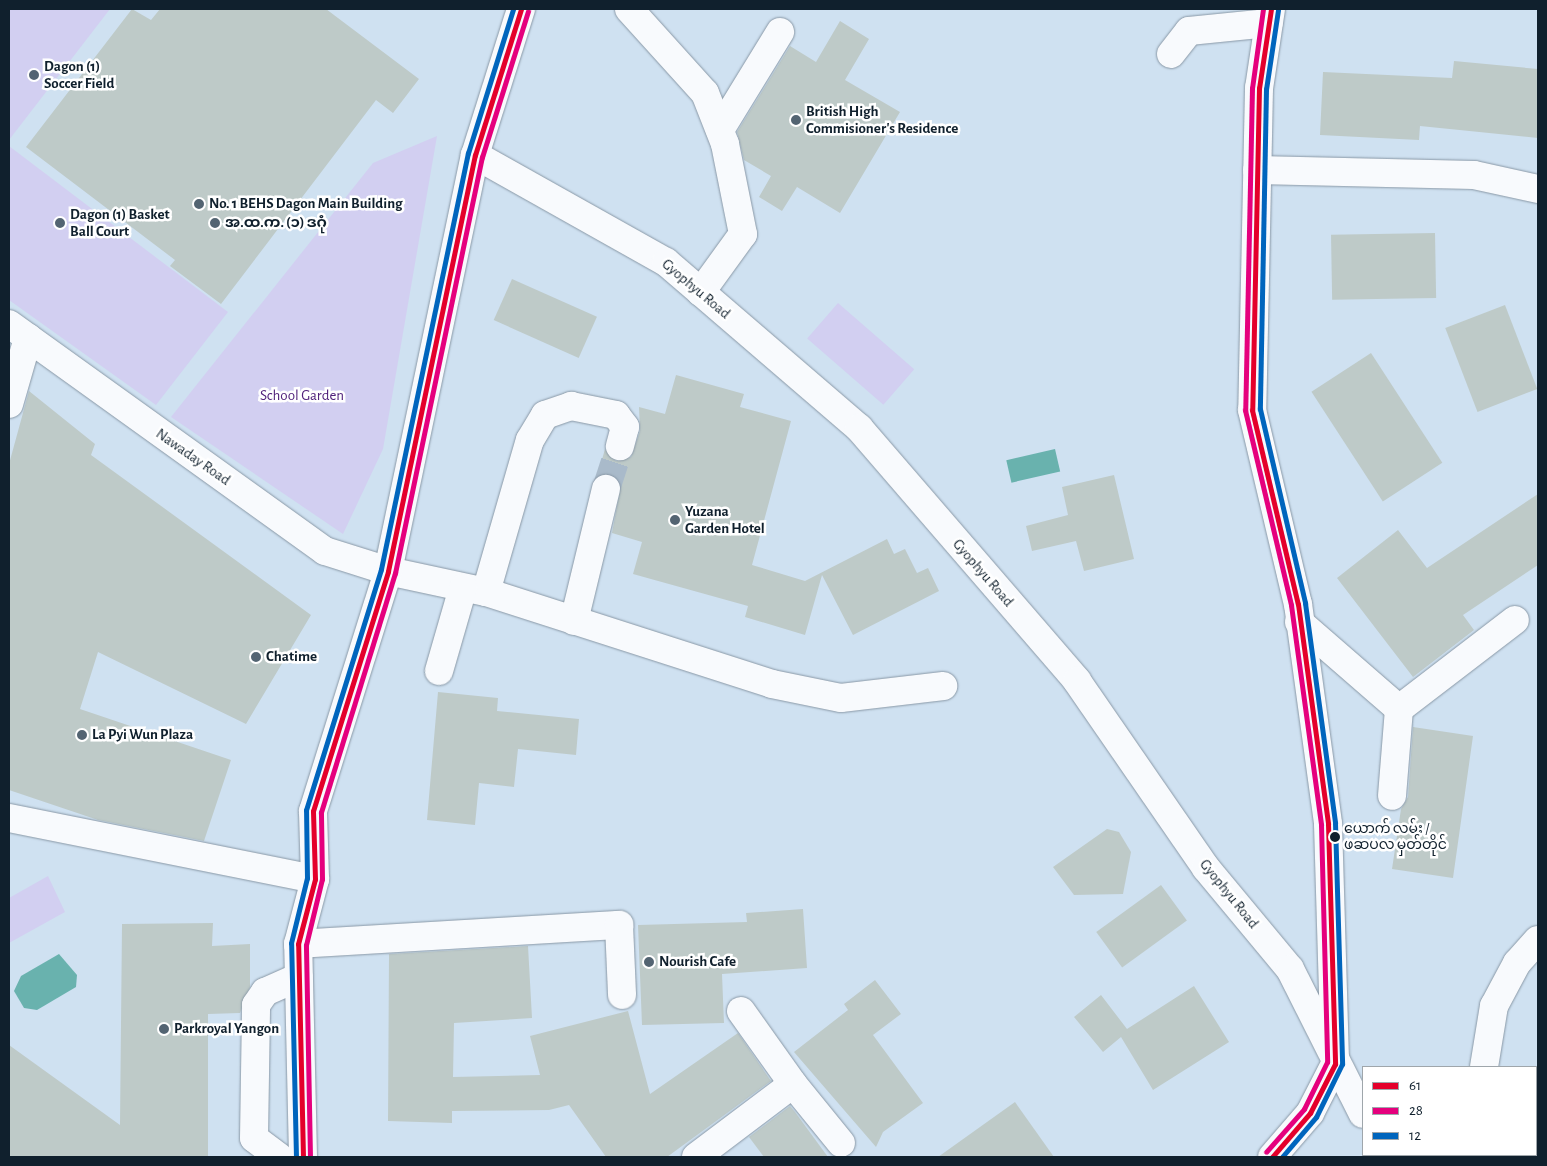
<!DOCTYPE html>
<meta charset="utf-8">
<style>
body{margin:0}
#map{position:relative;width:1547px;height:1166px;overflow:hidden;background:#cfe1f1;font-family:"Alegreya Sans","Noto Sans Myanmar",sans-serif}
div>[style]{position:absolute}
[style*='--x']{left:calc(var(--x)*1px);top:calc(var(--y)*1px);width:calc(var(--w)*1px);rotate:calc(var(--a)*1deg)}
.green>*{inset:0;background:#d2cff1;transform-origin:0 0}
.water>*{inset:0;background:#69b2ae;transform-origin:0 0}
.building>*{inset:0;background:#becac8;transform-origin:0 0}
.minor-tunnel>*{height:28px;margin-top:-14px;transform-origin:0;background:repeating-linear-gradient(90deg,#a9baca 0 28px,transparent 0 42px)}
.roads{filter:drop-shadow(0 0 1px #8998a6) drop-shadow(0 0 1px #8998a6)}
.minor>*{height:28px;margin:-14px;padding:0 14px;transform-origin:14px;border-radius:14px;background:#f8fafd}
.major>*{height:28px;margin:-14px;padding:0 14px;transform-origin:14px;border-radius:14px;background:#f8fafd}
.bus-1>*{height:5px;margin:-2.5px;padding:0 2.5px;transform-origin:2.5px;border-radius:2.5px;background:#e4002b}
.bus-2>*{height:5px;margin:-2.5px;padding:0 2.5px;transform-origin:2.5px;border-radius:2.5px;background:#e5007d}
.bus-3>*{height:5px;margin:-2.5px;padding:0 2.5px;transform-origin:2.5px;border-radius:2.5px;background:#0065bd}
.dots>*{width:14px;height:14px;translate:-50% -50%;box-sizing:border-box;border:2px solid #fff;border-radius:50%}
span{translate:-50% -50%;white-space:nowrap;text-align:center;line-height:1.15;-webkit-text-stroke:5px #fff;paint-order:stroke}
.bus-label{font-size:14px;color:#10202d}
.left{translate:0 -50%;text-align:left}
.poi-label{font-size:15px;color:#10202d;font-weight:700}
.street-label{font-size:15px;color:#10202d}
.park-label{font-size:15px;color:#51227b}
.frame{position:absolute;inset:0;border:10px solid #10202d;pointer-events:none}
.legend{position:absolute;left:1362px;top:1066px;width:175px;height:90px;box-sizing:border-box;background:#fff;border:1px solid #9fa6ab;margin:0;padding:6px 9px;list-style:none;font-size:15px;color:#10202d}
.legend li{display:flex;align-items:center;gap:10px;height:25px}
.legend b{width:25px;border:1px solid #9fa6ab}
</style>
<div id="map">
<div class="green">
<div style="clip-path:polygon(9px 9px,110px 9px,9px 140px)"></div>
<div style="clip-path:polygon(437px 136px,383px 449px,343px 534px,171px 417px,373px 163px)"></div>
<div style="clip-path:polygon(9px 146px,228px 312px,156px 405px,9px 300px)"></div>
<div style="left:838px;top:303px;width:101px;height:47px;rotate:41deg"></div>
<div style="clip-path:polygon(48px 876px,65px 912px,9px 943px,9px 898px)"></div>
</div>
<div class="water">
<div style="left:1055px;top:449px;width:23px;height:50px;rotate:77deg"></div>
<div style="clip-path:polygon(59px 954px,77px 975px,76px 987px,37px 1010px,24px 1008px,14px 991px,21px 976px)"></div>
</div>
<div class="building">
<div style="clip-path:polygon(132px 9px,151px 20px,160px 9px,326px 9px,419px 79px,393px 113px,376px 100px,221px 304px,170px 266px,175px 260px,26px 147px)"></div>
<div style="clip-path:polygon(840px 21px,869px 39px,845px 80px,900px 112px,840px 213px,797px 187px,782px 211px,759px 197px,771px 176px,744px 160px,737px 132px,790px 46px,816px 62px)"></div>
<div style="clip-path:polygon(1454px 61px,1538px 69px,1538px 138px,1420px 126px,1419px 140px,1320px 135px,1323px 72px,1452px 78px)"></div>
<div style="left:1435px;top:233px;width:65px;height:104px;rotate:89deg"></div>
<div style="left:512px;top:279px;width:93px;height:45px;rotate:24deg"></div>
<div style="left:1505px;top:305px;width:90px;height:64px;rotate:69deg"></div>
<div style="left:1371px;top:353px;width:131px;height:71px;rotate:57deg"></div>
<div style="clip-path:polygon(676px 375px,744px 394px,740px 407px,791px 421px,752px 565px,805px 581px,887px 539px,894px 554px,905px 549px,917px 573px,928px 568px,939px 591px,853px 635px,822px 575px,805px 635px,745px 617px,748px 606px,633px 574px,642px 542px,612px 533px,621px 484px,610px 474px,597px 477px,605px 449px,616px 461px,631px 457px,640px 431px,639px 407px,665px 414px)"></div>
<div style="clip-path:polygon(29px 391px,95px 444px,91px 455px,311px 615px,246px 724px,98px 652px,80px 709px,231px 760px,204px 841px,98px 820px,9px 790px,9px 464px)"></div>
<div style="clip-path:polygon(1114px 475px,1134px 559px,1084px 571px,1076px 541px,1032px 551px,1026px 526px,1068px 515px,1062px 487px)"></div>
<div style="clip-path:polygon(1538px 494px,1538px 565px,1463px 615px,1474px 630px,1413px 677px,1337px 578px,1398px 530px,1427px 568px)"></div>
<div style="clip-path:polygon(438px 692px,498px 698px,497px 711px,579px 719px,576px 755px,518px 749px,514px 787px,479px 783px,475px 825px,427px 820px)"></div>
<div style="clip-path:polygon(1413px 727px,1473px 736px,1453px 878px,1392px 869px,1401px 809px,1408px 797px)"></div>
<div style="clip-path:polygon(1107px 829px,1119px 832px,1131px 852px,1123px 894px,1074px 895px,1053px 867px)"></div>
<div style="left:1161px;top:885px;width:44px;height:80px;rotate:54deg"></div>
<div style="clip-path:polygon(803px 909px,807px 968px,722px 974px,724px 1023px,642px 1025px,638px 925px,747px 922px,746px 913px)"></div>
<div style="clip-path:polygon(213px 923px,212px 946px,250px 944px,250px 987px,240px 1013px,208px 1014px,208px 1157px,9px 1157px,9px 1045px,120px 1125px,122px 924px)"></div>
<div style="clip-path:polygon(528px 946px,532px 1018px,454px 1023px,453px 1077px,540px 1075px,530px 1036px,628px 1011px,650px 1094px,738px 1033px,771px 1081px,667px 1157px,606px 1157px,569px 1105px,549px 1110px,452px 1111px,452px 1123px,388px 1121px,389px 954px)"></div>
<div style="clip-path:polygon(875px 980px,901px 1014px,873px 1035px,923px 1103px,883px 1132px,876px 1147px,794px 1052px,848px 1010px,844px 1004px)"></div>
<div style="clip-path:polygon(1194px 986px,1229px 1042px,1153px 1090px,1121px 1037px,1103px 1052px,1074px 1017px,1101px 995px,1127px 1029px)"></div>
<div style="clip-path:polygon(1015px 1102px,1054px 1157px,938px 1157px)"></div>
<div style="clip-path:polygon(790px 1106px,795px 1112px,828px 1157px,764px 1157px,749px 1137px)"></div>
</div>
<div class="minor-tunnel">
<div style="--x:606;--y:489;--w:45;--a:-72"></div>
</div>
<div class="roads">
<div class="minor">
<div style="--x:629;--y:9;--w:113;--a:47.9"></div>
<div style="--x:705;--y:93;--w:55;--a:68.6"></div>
<div style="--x:725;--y:144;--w:92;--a:78.7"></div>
<div style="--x:743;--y:234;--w:72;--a:125.9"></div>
<div style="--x:1171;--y:54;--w:29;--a:-52"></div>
<div style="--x:1189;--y:31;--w:80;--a:-5.7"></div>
<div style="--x:720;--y:130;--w:115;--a:-58.5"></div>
<div style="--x:475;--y:155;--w:219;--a:29.3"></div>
<div style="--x:666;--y:262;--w:255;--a:40.7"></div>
<div style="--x:859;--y:428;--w:334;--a:49.2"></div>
<div style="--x:1077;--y:681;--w:227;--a:55.4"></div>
<div style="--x:1206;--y:868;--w:131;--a:50.3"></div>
<div style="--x:1290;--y:969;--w:162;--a:63.3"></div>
<div style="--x:1257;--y:170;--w:217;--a:1.3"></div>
<div style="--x:1474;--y:175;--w:66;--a:12.3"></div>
<div style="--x:9;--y:324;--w:389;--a:35.7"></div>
<div style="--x:325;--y:551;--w:66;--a:17.6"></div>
<div style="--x:388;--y:571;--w:100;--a:12.1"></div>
<div style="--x:486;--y:592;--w:300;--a:17.8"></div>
<div style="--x:772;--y:684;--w:70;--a:11.5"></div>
<div style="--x:841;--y:698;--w:103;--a:-6.7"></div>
<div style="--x:9;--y:404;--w:69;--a:-73.9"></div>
<div style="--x:486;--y:592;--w:158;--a:-73.9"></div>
<div style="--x:530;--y:440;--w:29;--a:-59"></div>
<div style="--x:545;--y:415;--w:28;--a:-19"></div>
<div style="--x:571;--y:406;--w:46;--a:11.3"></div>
<div style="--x:616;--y:415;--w:15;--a:53"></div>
<div style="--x:625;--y:427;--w:20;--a:105"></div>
<div style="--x:574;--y:621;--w:136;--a:-76.4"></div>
<div style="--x:1299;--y:622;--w:133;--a:41"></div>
<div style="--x:1399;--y:709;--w:87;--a:94.6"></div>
<div style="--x:439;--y:671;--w:86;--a:-73.9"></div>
<div style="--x:1399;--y:709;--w:146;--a:-37.5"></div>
<div style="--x:9;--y:818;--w:312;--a:11.3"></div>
<div style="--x:298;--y:944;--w:322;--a:-3.4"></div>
<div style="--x:619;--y:925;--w:70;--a:87.5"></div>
<div style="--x:741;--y:1011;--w:90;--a:54.5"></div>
<div style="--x:1484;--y:1067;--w:62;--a:-80.7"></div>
<div style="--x:1494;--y:1006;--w:49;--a:-61.9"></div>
<div style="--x:1517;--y:963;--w:31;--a:-48"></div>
<div style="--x:1391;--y:1155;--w:3;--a:45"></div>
<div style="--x:279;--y:1157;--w:31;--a:-143"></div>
<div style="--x:254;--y:1138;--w:133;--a:-89.1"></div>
<div style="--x:256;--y:1005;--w:16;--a:-55"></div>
<div style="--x:265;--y:992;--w:37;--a:-24"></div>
<div style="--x:696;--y:1157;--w:121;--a:-37"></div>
<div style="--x:793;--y:1084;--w:76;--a:50.9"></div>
<div style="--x:1468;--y:1157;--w:2;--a:-90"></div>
</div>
<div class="major">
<div style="--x:1271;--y:9;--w:80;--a:98.6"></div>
<div style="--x:1259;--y:88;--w:322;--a:91.2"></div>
<div style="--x:1252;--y:410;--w:199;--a:76.7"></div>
<div style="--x:1298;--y:604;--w:222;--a:82.2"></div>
<div style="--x:1328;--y:824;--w:240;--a:88.3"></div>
<div style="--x:1335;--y:1064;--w:55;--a:117"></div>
<div style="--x:1310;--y:1113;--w:58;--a:130.8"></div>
<div style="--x:303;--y:1157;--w:213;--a:-91.3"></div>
<div style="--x:298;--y:944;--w:67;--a:-75.3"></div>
<div style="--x:315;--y:879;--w:68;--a:-91.7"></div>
<div style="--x:313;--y:811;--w:251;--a:-72.6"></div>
<div style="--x:388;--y:571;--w:425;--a:-78.2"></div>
<div style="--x:475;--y:155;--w:153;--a:-72.5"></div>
</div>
</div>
<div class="bus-1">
<div style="--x:1271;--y:9;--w:80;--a:98.6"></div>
<div style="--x:1259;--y:88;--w:322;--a:91.2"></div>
<div style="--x:1252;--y:410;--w:199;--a:76.7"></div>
<div style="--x:1298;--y:604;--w:222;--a:82.2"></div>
<div style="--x:1328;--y:824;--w:240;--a:88.3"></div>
<div style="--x:1335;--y:1064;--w:55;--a:117"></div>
<div style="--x:1310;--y:1113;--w:58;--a:130.8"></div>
<div style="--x:303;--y:1157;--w:213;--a:-91.3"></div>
<div style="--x:298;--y:944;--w:67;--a:-75.3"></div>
<div style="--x:315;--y:879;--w:68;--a:-91.7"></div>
<div style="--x:313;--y:811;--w:251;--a:-72.6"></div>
<div style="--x:388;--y:571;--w:425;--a:-78.2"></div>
<div style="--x:475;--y:155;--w:153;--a:-72.5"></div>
</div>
<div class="bus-2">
<div style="--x:1263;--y:9;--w:80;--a:97.9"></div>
<div style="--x:1252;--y:88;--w:322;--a:91.2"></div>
<div style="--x:1245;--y:410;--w:200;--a:76.7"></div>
<div style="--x:1291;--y:605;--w:222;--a:82.2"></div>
<div style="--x:1321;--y:825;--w:237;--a:88.5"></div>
<div style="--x:1327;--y:1062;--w:52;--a:116.1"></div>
<div style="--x:1304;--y:1109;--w:57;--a:131.5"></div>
<div style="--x:310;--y:1157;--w:212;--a:-91.1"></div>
<div style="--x:306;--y:945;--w:68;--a:-76.4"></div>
<div style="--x:322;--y:879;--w:67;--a:-90.9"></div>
<div style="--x:321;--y:812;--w:250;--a:-72.8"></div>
<div style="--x:395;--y:573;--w:425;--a:-78.2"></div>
<div style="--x:482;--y:157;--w:153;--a:-72.5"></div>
</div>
<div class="bus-3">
<div style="--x:1278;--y:10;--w:80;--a:98.6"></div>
<div style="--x:1266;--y:89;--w:320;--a:91.1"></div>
<div style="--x:1260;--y:409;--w:199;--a:76.9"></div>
<div style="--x:1305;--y:603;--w:222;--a:82.2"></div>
<div style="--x:1335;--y:823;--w:241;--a:88.3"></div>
<div style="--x:1342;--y:1064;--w:59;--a:116.1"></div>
<div style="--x:1316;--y:1117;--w:52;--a:130.4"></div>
<div style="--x:296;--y:1157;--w:214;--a:-91.3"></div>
<div style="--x:291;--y:943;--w:67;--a:-76.2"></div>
<div style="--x:307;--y:878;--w:68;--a:-90.8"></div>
<div style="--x:306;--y:810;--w:252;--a:-72.7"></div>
<div style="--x:381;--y:569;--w:425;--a:-78.2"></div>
<div style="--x:468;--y:153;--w:151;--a:-72.6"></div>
</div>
<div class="dots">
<div style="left:34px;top:75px;background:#536472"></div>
<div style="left:796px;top:120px;background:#536472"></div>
<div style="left:199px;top:204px;background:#536472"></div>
<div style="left:60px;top:223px;background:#536472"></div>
<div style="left:215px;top:223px;background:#536472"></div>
<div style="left:675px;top:520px;background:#536472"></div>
<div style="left:256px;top:657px;background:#536472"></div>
<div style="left:82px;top:735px;background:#536472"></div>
<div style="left:1335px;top:837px;background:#10202d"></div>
<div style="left:649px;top:962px;background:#536472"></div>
<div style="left:164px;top:1029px;background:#536472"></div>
</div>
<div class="bus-label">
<span class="left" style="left:1344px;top:837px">ယောက် လမ်း /<br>ဖဆပလ မှတ်တိုင်</span>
</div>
<div class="poi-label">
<span class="left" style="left:44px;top:75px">Dagon (1)<br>Soccer Field</span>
<span class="left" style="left:806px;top:120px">British High<br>Commisioner's Residence</span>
<span class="left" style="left:209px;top:204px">No. 1 BEHS Dagon Main Building</span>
<span class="left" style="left:70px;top:223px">Dagon (1) Basket<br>Ball Court</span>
<span class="left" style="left:225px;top:223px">အ.ထ.က. (၁) ဒဂုံ</span>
<span class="left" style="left:685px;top:520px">Yuzana<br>Garden Hotel</span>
<span class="left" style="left:266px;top:657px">Chatime</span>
<span class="left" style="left:92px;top:735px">La Pyi Wun Plaza</span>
<span class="left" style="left:659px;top:962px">Nourish Cafe</span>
<span class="left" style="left:174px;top:1029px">Parkroyal Yangon</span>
</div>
<div class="street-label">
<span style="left:696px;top:289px;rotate:40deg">Gyophyu Road</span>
<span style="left:193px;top:457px;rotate:35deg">Nawaday Road</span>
<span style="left:983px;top:573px;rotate:49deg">Gyophyu Road</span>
<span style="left:1229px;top:894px;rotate:51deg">Gyophyu Road</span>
</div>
<div class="park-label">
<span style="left:302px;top:396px">School Garden</span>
</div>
<div class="frame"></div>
<ul class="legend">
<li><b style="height:6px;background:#e4002b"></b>61</li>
<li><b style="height:6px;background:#e5007d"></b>28</li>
<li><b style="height:6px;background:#0065bd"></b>12</li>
</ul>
</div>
